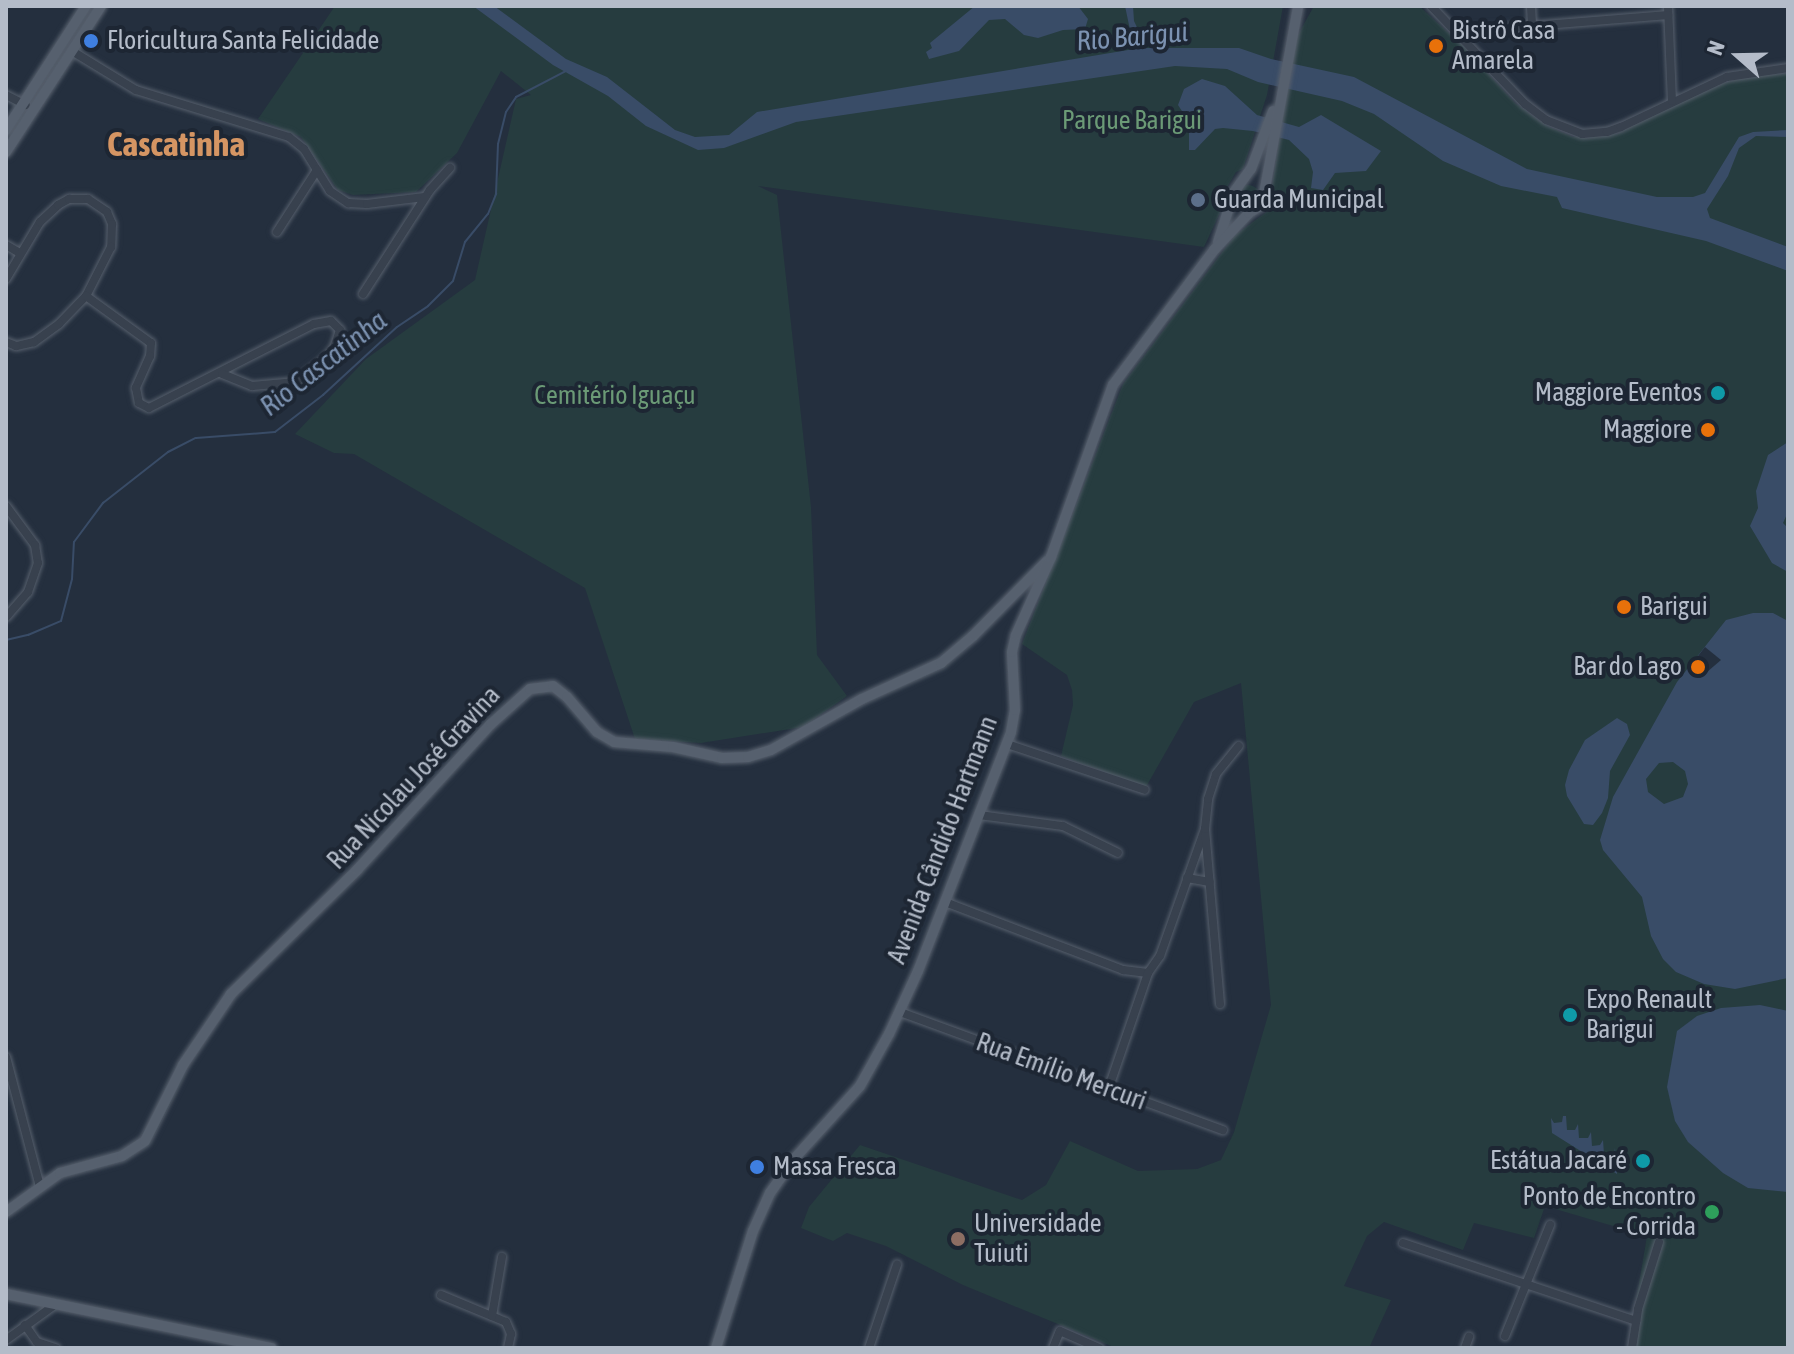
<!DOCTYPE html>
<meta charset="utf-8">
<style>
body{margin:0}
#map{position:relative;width:1794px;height:1354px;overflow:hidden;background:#242f3e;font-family:"Asap Condensed",sans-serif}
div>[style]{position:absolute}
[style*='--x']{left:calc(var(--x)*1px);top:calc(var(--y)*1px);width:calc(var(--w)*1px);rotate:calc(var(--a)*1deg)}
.green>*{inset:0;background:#263c3f}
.round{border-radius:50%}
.water>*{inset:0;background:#394c67}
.pier>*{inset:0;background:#242f3e}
.stream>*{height:2px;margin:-1px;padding:0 1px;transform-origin:1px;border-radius:1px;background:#394c67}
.roads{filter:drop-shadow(0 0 2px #565f6c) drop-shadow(0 0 2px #565f6c)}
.minor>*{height:8px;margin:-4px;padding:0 4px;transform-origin:4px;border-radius:4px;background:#38414e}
.major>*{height:10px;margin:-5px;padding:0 5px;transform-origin:5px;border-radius:5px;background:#56606e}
.dots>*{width:22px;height:22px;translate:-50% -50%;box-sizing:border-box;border:4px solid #1d2633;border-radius:50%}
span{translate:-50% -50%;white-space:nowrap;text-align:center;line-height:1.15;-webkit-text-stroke:8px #1d2633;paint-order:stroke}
.poi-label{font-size:26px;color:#b4bcc9}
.left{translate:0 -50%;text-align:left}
.right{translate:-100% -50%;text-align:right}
.park-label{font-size:26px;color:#6b9a76}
.street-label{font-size:26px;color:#b4bcc9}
.water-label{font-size:28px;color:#7c92b1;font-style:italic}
.district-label{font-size:34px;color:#d59563;font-weight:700}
.frame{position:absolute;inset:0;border:8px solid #b4bcc9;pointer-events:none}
.north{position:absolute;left:1698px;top:16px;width:80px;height:80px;-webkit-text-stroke:6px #1d2633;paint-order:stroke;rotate:290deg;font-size:22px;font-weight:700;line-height:32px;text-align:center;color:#b4bcc9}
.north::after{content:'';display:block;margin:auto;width:28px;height:36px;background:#b4bcc9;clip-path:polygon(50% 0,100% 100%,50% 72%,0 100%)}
</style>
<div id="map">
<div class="green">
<div style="clip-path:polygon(335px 6px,1283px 6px,1267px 95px,1243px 169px,1236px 172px,1226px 189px,1224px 204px,1204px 247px,758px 186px,777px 195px,811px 507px,817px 655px,847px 696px,803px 727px,701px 743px,635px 739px,585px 588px,354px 454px,334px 453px,295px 434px,366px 359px,475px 280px,516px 99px,531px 95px,501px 71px,457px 153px,416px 192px,353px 195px,338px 190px,301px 137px,258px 119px)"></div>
<div style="clip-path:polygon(1314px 6px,1419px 6px,1462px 45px,1515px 103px,1547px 126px,1573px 137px,1617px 134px,1710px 87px,1752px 75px,1788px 74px,1788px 1348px,1628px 1348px,1647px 1236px,1545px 1206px,1534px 1238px,1474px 1223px,1463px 1250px,1384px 1222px,1367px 1236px,1344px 1286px,1391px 1300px,1369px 1348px,1116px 1348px,963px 1285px,886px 1246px,847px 1233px,833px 1241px,801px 1228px,809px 1207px,860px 1145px,1022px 1200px,1046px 1185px,1070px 1141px,1138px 1171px,1197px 1169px,1221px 1160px,1234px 1132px,1271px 1005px,1241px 683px,1194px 702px,1146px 787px,1061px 756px,1073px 705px,1072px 690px,1067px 675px,1022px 644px,1123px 384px,1235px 235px,1268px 211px,1294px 42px)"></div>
<div class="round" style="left:1236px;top:185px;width:24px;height:24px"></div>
</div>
<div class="water">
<div style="clip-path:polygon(473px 6px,494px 6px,566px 59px,607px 77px,675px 130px,695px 137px,729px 135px,757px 112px,1134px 49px,1125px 6px,1133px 6px,1134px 21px,1147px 48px,1239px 48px,1271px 59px,1354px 77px,1527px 169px,1657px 197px,1693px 197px,1705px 193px,1739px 137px,1753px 132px,1788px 130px,1788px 137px,1756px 136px,1739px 148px,1728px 176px,1707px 209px,1710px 218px,1788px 247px,1788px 271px,1706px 241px,1562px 208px,1557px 197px,1501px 186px,1443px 161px,1374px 114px,1342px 101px,1258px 82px,1227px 69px,1175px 66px,796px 122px,724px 148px,698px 150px,646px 126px,608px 96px,553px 65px)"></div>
<div style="clip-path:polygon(975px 6px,1078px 6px,1088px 19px,1085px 29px,1063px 30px,1038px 38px,1024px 35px,1005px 19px,989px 20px,959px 51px,929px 59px,926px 52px,932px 48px,930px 43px)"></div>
<div style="clip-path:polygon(1202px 79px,1225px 86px,1257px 115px,1299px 127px,1321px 115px,1381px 151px,1366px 171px,1335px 173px,1323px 190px,1311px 188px,1313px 172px,1309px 159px,1289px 140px,1253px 131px,1223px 128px,1215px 129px,1195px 150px,1189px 150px,1189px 122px,1178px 105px,1184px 89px)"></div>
<div style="clip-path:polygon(1788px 442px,1788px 512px,1783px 523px,1788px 528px,1788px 572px,1772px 563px,1750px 526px,1758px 508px,1756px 491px,1768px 455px)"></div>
<div style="clip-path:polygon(evenodd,1753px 613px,1773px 613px,1788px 621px,1788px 978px,1735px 989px,1704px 984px,1676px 972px,1663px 959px,1651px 936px,1642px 897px,1603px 850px,1600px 840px,1613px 797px,1677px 682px,1726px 620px,1753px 613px,1673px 762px,1685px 771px,1688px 784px,1683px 797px,1664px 804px,1648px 792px,1646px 779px,1659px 763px,1673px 762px)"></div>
<div style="clip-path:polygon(1617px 718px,1627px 724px,1630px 735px,1610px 771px,1608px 798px,1602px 813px,1593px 825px,1584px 824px,1567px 796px,1565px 785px,1569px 770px,1585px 740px)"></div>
<div style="clip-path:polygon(1760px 1005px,1788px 1011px,1788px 1192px,1748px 1188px,1723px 1173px,1688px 1142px,1675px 1121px,1667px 1087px,1677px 1031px,1697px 1016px,1721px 1008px)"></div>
<div style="clip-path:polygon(1563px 1116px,1566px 1116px,1567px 1130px,1575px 1130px,1578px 1124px,1579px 1138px,1588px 1138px,1591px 1132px,1592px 1146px,1600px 1145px,1603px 1140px,1604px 1154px,1614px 1154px,1615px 1148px,1617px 1174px,1552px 1133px,1551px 1118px,1554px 1123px,1562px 1122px)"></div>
</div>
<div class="pier">
<div style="clip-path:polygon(1705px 647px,1721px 660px,1700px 678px,1688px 669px)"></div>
</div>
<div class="stream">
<div style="--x:6;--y:640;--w:23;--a:-13"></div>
<div style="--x:28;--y:635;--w:36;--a:-23"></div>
<div style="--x:61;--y:621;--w:43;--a:-75.3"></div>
<div style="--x:72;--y:579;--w:37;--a:-87"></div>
<div style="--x:74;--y:542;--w:49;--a:-53.4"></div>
<div style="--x:103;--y:503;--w:83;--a:-38.1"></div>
<div style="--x:168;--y:452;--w:31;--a:-27"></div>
<div style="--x:196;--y:438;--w:79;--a:-4.3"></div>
<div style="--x:275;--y:432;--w:61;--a:-37.6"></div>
<div style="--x:323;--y:395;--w:100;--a:-42.6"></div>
<div style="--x:397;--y:327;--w:37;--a:-34"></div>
<div style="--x:428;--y:306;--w:35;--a:-45"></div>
<div style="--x:453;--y:281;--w:41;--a:-72.9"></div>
<div style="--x:465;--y:242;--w:36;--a:-51"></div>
<div style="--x:488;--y:214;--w:22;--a:-68"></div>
<div style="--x:496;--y:194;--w:50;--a:-87.7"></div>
<div style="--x:498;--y:144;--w:33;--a:-76"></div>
<div style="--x:506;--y:112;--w:18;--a:-56"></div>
<div style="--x:516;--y:97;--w:56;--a:-27.5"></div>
</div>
<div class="roads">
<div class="minor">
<div style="--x:1431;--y:6;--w:136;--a:46.2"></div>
<div style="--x:1525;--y:104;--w:26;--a:37"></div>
<div style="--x:1546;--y:120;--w:39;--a:21"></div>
<div style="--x:1582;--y:134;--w:25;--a:-5"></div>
<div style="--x:1607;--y:132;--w:15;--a:-20"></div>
<div style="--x:1621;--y:127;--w:117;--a:-25.3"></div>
<div style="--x:1727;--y:77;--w:62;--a:-8.4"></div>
<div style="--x:1531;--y:6;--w:20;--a:87"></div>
<div style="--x:1668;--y:6;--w:95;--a:87.6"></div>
<div style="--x:1458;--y:32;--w:211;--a:-4.6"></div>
<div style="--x:72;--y:51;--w:75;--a:31.4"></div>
<div style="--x:136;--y:90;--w:160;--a:17.1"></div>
<div style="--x:289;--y:137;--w:19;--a:39"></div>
<div style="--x:304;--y:149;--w:49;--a:58.2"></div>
<div style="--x:330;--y:191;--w:22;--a:34"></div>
<div style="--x:348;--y:203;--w:19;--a:3"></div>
<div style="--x:367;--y:204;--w:58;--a:-6.9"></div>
<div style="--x:6;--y:95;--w:22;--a:27"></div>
<div style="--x:277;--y:232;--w:74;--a:-57.2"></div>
<div style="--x:6;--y:245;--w:16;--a:30"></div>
<div style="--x:6;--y:279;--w:66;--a:-59.2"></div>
<div style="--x:40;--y:222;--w:25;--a:-43"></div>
<div style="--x:58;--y:205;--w:13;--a:-29"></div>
<div style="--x:69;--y:199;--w:19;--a:0"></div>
<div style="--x:88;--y:199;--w:23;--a:34"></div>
<div style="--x:107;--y:212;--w:13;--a:67"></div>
<div style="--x:112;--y:224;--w:23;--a:92"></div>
<div style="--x:111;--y:247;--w:55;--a:117"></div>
<div style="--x:86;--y:296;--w:39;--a:134"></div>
<div style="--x:59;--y:324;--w:31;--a:144"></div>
<div style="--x:34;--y:342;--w:18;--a:167"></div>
<div style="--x:16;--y:346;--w:11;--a:-158"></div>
<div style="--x:363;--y:294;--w:124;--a:-57.2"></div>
<div style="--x:430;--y:190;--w:30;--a:-48"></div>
<div style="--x:86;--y:296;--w:80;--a:35.9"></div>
<div style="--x:151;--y:343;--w:13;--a:94"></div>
<div style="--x:150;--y:356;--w:35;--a:114"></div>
<div style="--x:136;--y:388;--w:15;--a:79"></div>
<div style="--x:139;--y:403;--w:11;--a:27"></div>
<div style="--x:149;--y:408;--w:185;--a:-27"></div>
<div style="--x:314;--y:324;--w:17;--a:-10"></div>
<div style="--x:331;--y:321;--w:13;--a:45"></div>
<div style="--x:340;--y:330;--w:19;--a:108"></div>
<div style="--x:334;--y:348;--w:16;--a:130"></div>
<div style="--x:324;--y:360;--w:36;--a:142"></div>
<div style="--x:296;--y:382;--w:44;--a:174.8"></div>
<div style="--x:252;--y:386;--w:32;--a:-158"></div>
<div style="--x:6;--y:506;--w:49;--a:53.4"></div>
<div style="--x:35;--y:545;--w:18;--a:81"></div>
<div style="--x:38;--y:563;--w:31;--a:109"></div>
<div style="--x:28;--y:592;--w:33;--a:131"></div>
<div style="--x:1007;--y:744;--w:145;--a:18.4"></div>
<div style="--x:979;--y:815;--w:85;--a:7.5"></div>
<div style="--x:1063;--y:826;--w:61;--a:26.1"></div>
<div style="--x:1187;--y:878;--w:23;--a:10"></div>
<div style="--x:945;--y:902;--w:191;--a:20.9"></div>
<div style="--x:1123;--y:970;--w:25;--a:7"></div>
<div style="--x:1148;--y:973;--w:21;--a:-55"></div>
<div style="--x:1160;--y:956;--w:135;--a:-70.5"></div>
<div style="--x:1220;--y:1004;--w:176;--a:-94.9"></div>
<div style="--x:1205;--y:829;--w:30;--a:-84"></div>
<div style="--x:1208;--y:799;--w:26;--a:-72"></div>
<div style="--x:1216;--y:774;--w:36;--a:-51"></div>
<div style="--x:900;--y:1012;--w:344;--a:20.1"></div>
<div style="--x:6;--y:1057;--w:134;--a:75.3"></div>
<div style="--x:1108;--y:1090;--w:124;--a:-71.1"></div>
<div style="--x:1403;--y:1243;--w:246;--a:18.5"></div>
<div style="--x:441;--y:1295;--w:70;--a:22.6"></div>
<div style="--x:506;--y:1322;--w:13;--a:67"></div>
<div style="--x:511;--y:1334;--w:14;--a:102"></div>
<div style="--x:492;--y:1316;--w:60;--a:-80.4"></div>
<div style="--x:25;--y:1325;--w:21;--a:55"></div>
<div style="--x:37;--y:1342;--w:20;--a:18"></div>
<div style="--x:1505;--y:1336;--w:120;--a:-67.9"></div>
<div style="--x:6;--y:1340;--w:62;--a:-35.8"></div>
<div style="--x:869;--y:1348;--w:88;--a:-71.4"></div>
<div style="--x:1053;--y:1348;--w:18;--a:-68"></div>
<div style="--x:1060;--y:1331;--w:43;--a:23.6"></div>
<div style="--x:1465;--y:1348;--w:12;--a:-70"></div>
<div style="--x:1632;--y:1348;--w:39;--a:-81"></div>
<div style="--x:1638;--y:1309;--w:70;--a:-72.6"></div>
</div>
<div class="major">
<div style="--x:6;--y:130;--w:148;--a:-57.2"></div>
<div style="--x:6;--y:152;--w:174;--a:-56.9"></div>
<div style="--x:1218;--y:242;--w:52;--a:-72.3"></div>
<div style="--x:1234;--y:192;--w:29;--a:-54"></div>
<div style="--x:1251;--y:169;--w:62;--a:-69.2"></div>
<div style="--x:6;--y:1212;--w:67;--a:-35.8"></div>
<div style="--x:60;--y:1173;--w:64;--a:-15.3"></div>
<div style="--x:122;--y:1156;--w:27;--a:-33"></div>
<div style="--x:145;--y:1141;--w:85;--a:-63.4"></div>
<div style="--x:183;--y:1065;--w:86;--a:-55.9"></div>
<div style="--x:231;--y:994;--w:177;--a:-44.5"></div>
<div style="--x:357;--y:870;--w:198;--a:-47.5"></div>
<div style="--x:491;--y:724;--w:52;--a:-41.9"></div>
<div style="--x:530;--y:689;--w:23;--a:-7"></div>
<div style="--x:553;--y:686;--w:18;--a:38"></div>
<div style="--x:567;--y:697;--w:46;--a:49.4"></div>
<div style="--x:597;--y:732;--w:20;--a:30"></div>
<div style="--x:614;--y:742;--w:59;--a:4.8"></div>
<div style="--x:673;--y:747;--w:50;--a:12.7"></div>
<div style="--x:722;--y:758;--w:26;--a:-2"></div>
<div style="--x:748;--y:757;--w:24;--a:-17"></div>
<div style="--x:771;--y:750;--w:104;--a:-29.3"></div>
<div style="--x:862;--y:699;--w:87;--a:-24.5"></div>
<div style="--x:941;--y:663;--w:42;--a:-40.2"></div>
<div style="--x:973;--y:636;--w:105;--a:-45.4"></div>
<div style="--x:6;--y:1294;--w:271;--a:11.5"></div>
<div style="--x:716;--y:1348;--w:123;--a:-72.5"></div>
<div style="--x:753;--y:1231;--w:42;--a:-65.9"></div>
<div style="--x:770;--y:1193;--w:42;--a:-54.8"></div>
<div style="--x:794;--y:1159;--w:98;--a:-47.9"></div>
<div style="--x:860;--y:1086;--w:60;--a:-60.9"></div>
<div style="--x:889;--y:1034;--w:69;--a:-65.3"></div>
<div style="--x:918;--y:971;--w:256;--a:-68.7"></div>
<div style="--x:1011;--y:732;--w:22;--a:-80"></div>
<div style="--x:1015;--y:710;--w:58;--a:-93"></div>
<div style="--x:1012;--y:652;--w:17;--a:-77"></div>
<div style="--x:1016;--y:635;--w:85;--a:-65.8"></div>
<div style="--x:1051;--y:557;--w:183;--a:-70.2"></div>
<div style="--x:1113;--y:385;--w:169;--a:-53.2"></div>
<div style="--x:1214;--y:250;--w:51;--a:-46.6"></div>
<div style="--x:1249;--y:213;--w:15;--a:-32"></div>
<div style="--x:1262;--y:205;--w:202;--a:-79.7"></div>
</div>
</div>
<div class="dots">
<div style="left:91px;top:41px;background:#3f7fe0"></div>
<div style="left:1436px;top:46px;background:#e8710a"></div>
<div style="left:1198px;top:200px;background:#5c6f8a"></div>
<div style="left:1718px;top:393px;background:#0f9aa8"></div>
<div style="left:1708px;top:430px;background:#e8710a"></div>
<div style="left:1624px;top:607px;background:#e8710a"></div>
<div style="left:1698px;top:667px;background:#e8710a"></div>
<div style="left:1570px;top:1015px;background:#0f9aa8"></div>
<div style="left:1643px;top:1161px;background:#0f9aa8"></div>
<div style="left:757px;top:1167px;background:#3f7fe0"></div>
<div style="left:1712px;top:1212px;background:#2e9e5b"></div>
<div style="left:958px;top:1239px;background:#8d6e63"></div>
</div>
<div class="poi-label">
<span class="left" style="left:1452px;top:46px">Bistrô Casa<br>Amarela</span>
<span class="left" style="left:107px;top:41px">Floricultura Santa Felicidade</span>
<span class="left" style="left:1214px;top:200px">Guarda Municipal</span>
<span class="right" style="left:1702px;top:393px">Maggiore Eventos</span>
<span class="right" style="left:1692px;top:430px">Maggiore</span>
<span class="left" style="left:1640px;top:607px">Barigui</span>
<span class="right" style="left:1682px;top:667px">Bar do Lago</span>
<span class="left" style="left:1586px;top:1015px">Expo Renault<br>Barigui</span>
<span class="right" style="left:1627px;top:1161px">Estátua Jacaré</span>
<span class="left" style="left:773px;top:1167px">Massa Fresca</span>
<span class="right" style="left:1696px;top:1212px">Ponto de Encontro<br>- Corrida</span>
<span class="left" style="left:974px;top:1239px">Universidade<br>Tuiuti</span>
</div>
<div class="park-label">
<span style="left:1132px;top:121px">Parque Barigui</span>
<span style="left:615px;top:396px">Cemitério Iguaçu</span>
</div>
<div class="street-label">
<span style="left:414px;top:778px;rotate:-47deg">Rua Nicolau José Gravina</span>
<span style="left:943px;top:840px;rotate:-69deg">Avenida Cândido Hartmann</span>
<span style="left:1061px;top:1072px;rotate:20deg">Rua Emílio Mercuri</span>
</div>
<div class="water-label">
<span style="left:1132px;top:36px;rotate:-5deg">Rio Barigui</span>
<span style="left:323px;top:363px;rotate:-38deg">Rio Cascatinha</span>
</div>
<div class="district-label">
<span style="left:176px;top:144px">Cascatinha</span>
</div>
<div class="frame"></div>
<div class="north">N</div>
</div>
